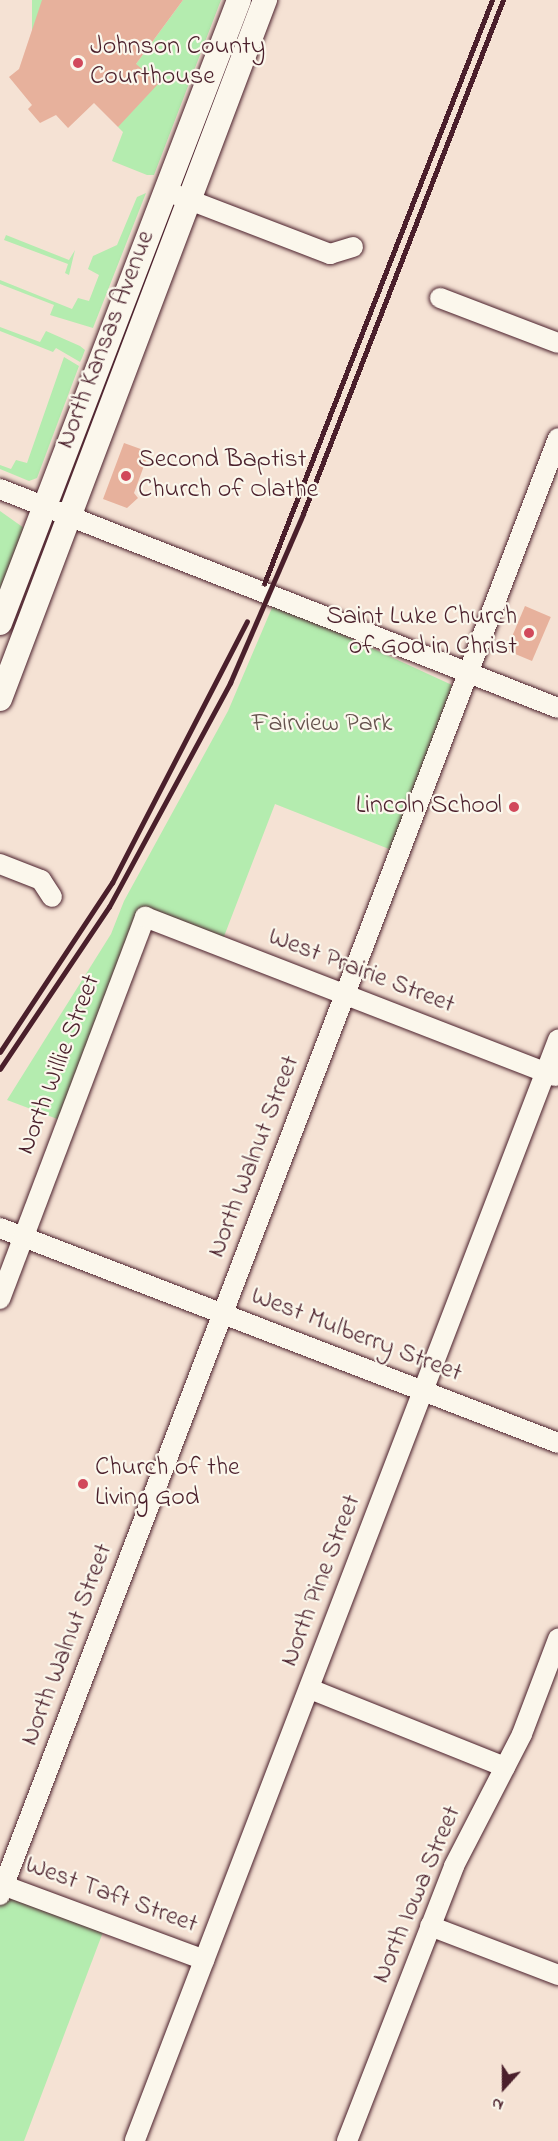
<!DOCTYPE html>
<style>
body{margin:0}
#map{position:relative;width:558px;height:2141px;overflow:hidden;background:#f5e2d4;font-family:"Indie Flower",sans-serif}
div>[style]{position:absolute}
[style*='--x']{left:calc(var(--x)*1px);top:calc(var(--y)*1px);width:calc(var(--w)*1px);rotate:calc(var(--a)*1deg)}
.green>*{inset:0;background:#b4ecaf;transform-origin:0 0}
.building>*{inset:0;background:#e7b19c;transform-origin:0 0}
.roads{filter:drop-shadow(0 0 2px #4a1f2b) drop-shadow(0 0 2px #4a1f2b)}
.minor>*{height:20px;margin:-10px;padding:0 10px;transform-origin:10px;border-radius:10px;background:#fbf7ec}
.major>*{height:24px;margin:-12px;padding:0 12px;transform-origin:12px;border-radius:12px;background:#fbf7ec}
.rail>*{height:4.5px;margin:-2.25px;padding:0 2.25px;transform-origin:2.25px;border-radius:2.25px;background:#4a1f2b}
.dots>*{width:16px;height:16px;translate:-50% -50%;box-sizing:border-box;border:3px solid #fbf7ec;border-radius:50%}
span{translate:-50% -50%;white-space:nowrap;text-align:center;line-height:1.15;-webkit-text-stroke:4.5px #fbf7ec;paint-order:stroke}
.poi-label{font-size:26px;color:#4a1f2b}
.left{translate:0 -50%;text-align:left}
.right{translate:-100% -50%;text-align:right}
.street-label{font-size:26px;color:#4a1f2b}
.park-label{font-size:26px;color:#64524c}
.north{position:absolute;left:474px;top:2057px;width:60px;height:60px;-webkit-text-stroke:4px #fbf7ec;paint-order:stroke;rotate:201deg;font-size:16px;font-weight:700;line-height:24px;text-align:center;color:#4a1f2b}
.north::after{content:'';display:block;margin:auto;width:21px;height:27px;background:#4a1f2b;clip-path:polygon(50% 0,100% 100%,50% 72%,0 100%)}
</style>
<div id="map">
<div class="green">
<div style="left:32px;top:0;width:10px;height:49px"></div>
<div style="clip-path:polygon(183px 0,221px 0,154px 175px,147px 175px,112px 161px,123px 132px,118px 127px,136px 64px)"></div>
<div style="clip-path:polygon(146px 193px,93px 328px,50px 315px,54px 305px,0 284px,0 280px,72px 309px,78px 298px,89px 301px,99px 275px,88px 269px,93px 256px,117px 245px,137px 197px)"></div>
<div style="clip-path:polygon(6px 235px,69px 260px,75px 250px,69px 275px,65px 273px,68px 264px,4px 240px)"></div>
<div style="clip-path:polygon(0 327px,40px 342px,46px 331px,80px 346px,85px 350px,82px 358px,80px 362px,56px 348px,53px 352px,0 331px)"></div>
<div style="clip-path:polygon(64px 357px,79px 366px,37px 478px,29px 481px,0 469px,0 465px,11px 469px,16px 460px,27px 463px)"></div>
<div style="clip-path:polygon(0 511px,24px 528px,0 598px)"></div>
<div style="clip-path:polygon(274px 603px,452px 685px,394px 851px,275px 804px,223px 939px,142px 908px,60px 1120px,7px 1100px,111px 934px,124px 901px,228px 711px)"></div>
<div style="clip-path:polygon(0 1892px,103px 1932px,24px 2141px,0 2141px)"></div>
</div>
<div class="building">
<div style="clip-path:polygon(42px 0,183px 0,136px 64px,159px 83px,118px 127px,94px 103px,68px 128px,56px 115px,40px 123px,28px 109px,32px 105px,9px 77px,19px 69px)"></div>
<div style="clip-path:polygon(124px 443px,149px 452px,134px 493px,138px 498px,127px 508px,103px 499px)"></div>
<div style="left:525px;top:606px;width:28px;height:48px;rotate:23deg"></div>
</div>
<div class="roads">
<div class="minor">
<div style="--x:166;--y:191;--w:176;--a:21"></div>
<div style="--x:330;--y:254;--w:24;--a:-17"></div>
<div style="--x:440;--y:298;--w:126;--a:20.9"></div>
<div style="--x:0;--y:489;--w:599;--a:21.43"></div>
<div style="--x:0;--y:864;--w:44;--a:21.3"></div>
<div style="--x:41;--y:880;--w:20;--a:57"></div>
<div style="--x:0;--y:1228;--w:598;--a:21.07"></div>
<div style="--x:0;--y:1299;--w:409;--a:-69.2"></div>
<div style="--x:145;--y:917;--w:440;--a:21.2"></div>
<div style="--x:310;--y:1689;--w:210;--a:21.8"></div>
<div style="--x:0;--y:1884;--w:218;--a:20.4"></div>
<div style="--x:0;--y:1895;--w:1560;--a:-69.04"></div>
<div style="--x:430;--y:1926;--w:137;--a:20.9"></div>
<div style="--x:135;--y:2140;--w:1179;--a:-68.97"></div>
<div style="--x:347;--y:2141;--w:295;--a:-68.7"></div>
<div style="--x:454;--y:1866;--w:148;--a:-62.7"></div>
<div style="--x:522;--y:1734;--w:102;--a:-69.2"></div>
</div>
<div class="major">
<div style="--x:0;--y:623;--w:667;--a:-69.01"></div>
<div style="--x:0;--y:699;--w:748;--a:-69.24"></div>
</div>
</div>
<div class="rail">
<div style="--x:264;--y:584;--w:627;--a:-68.67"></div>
<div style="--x:0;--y:1052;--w:203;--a:-56.5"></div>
<div style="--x:112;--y:883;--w:294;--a:-62.7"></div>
<div style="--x:0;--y:1069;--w:195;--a:-56.1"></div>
<div style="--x:109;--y:907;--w:255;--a:-61.6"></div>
<div style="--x:230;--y:683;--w:184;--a:-66.6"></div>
<div style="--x:303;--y:514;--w:552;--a:-68.74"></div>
</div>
<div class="dots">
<div style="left:78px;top:63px;background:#d1495b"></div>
<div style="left:126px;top:476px;background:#d1495b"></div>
<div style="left:529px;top:633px;background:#d1495b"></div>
<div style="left:514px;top:807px;background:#d1495b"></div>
<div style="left:83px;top:1484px;background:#d1495b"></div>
</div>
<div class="poi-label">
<span class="left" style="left:90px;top:63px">Johnson County<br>Courthouse</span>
<span class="left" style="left:138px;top:476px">Second Baptist<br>Church of Olathe</span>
<span class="right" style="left:517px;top:633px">Saint Luke Church<br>of God in Christ</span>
<span class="right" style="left:502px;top:807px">Lincoln School</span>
<span class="left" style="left:95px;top:1484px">Church of the<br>Living God</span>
</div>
<div class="street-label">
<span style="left:107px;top:340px;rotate:-69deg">North Kansas Avenue</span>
<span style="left:361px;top:972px;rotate:21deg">West Prairie Street</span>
<span style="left:60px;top:1065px;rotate:-69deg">North Willie Street</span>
<span style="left:255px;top:1157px;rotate:-69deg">North Walnut Street</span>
<span style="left:356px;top:1336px;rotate:21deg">West Mulberry Street</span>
<span style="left:322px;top:1581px;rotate:-69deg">North Pine Street</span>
<span style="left:68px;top:1645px;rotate:-69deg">North Walnut Street</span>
<span style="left:418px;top:1895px;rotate:-67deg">North Iowa Street</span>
<span style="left:111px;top:1896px;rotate:20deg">West Taft Street</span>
</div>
<div class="park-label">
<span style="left:322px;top:725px">Fairview Park</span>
</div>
<div class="north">N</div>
</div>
